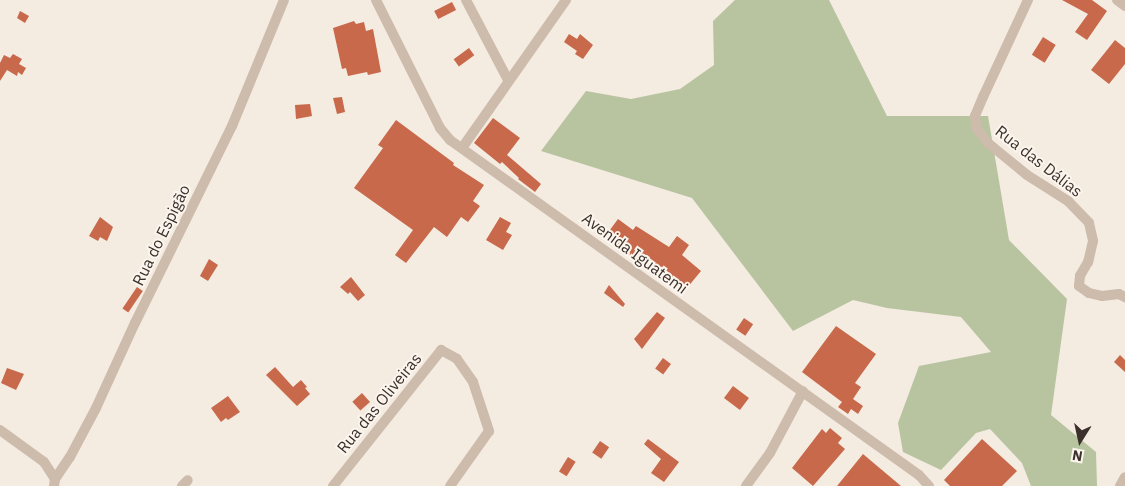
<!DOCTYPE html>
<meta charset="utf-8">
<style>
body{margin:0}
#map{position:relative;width:1125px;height:486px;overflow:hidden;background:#f4ebe1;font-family:"IBM Plex Sans",sans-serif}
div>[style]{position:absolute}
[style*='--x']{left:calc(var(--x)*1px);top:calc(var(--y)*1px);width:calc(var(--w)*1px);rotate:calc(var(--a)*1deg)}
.green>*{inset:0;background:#b8c4a0}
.building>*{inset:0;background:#c8694b;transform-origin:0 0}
.minor>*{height:10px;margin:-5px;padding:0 5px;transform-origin:5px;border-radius:5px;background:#cdbbac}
span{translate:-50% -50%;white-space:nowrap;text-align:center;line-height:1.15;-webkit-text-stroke:4px #fbf5ee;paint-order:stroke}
.street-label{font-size:16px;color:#3b302b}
.north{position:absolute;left:1055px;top:416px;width:50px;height:50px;-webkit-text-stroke:4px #fbf5ee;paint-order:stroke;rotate:190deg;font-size:14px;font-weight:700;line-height:20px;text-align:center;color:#3b302b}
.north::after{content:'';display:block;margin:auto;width:18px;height:22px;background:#3b302b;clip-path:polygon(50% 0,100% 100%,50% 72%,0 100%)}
</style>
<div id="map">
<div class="green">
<div style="clip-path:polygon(735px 0,829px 0,887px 116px,988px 116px,1009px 240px,1067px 299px,1051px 415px,1096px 452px,1097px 486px,1031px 486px,1022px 463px,990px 429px,976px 433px,941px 470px,903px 452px,898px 423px,919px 366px,991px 352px,961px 317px,887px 308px,853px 300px,793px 331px,692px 198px,541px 151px,586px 91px,631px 99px,680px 89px,714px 65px,713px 21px)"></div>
</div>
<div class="building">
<div style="clip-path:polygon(1062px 0,1092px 0,1107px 11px,1087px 40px,1075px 32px,1088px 14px)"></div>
<div style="left:452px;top:2px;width:9px;height:20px;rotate:63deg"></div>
<div style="clip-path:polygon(20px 11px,29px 16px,25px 23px,17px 18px)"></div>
<div style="clip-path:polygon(354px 21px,356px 24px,364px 22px,366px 31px,373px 29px,381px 72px,368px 75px,367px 72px,348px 76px,346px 68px,342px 69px,333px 28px)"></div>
<div style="clip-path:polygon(569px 34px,577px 39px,580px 34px,593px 45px,583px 59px,575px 54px,577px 51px,564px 42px)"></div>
<div style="left:1043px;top:37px;width:15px;height:21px;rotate:32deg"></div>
<div style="clip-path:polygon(1115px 40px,1125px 48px,1125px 64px,1109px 84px,1091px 70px)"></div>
<div style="left:469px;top:48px;width:9px;height:19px;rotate:54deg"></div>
<div style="clip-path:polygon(13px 54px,22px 59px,19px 64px,26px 68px,22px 75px,18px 72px,17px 76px,7px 70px,0 81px,0 63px,4px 55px,10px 58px)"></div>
<div style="clip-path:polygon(342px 97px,345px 112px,337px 114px,333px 98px)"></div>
<div style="clip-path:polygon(310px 104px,312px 116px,296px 119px,295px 105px)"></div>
<div style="clip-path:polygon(493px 118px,520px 138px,507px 155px,541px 184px,535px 192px,518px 179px,519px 178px,502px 162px,500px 164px,474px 143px)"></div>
<div style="clip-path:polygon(396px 120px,454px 163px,453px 165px,484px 185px,473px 201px,480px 206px,468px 222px,461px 217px,447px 237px,434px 227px,406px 263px,395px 255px,413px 230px,354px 188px,383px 148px,378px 145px)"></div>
<div style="clip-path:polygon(100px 217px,113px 227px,107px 241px,100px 237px,98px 241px,89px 236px)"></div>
<div style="clip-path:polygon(500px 217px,511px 223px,506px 232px,512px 235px,503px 250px,486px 240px)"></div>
<div style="clip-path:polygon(618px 219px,633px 230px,636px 226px,669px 247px,677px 236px,689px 245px,682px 255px,701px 271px,682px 294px,629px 254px,628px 256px,604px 238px)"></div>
<div style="clip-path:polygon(209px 259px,218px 265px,208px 281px,200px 276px)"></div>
<div style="clip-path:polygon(351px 277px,365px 295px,358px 301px,350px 292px,348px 294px,340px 287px)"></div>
<div style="clip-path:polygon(609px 285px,625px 304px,623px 307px,604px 293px)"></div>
<div style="left:137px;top:287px;width:7px;height:26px;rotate:34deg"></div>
<div style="clip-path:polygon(657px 312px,665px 318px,642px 349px,634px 339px)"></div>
<div style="left:744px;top:318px;width:11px;height:14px;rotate:34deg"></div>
<div style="clip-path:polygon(836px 326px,876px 354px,855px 383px,861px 387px,853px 399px,863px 406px,858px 414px,851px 409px,848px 414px,838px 407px,842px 402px,802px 372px)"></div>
<div style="clip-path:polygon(1120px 355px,1125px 360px,1125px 372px,1114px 362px)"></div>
<div style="left:663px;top:358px;width:10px;height:13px;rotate:37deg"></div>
<div style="clip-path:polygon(275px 367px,293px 387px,301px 380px,307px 387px,305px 388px,310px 394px,297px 406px,266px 375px)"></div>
<div style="clip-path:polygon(7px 368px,24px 374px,16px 390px,1px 383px)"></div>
<div style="left:733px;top:386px;width:20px;height:15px;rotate:37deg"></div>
<div style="left:362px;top:393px;width:12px;height:13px;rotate:48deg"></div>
<div style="clip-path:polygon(228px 396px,240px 412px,228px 420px,226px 418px,221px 422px,211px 408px)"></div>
<div style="clip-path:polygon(830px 428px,842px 438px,838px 443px,845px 449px,813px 486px,792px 468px,822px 429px,826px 433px)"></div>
<div style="clip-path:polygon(648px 439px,679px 462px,664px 482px,651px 473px,661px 459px,644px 444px)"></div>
<div style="clip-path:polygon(982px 439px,1017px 471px,1002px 486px,950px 486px,944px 480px)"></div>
<div style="left:600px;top:441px;width:11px;height:14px;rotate:34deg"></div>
<div style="clip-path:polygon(863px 454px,876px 465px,901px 486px,837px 486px)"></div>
<div style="left:568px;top:457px;width:9px;height:17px;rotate:32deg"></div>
</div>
<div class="minor">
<div style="--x:376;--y:0;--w:143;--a:63.4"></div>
<div style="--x:440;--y:128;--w:16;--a:50"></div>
<div style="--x:450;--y:140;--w:576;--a:35.54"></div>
<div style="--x:919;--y:475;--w:15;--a:48"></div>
<div style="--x:466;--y:0;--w:90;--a:62.3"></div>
<div style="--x:1028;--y:0;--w:107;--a:114.9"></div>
<div style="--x:983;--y:97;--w:21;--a:113"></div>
<div style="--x:975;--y:116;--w:13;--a:81"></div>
<div style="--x:977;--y:129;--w:18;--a:52"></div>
<div style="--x:988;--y:143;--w:50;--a:39.4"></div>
<div style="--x:1027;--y:175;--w:49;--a:32.4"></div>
<div style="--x:1068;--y:201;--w:30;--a:46"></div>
<div style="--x:1089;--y:223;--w:18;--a:77"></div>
<div style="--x:1093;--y:241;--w:22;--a:103"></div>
<div style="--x:1088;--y:262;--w:16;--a:120"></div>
<div style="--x:1080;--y:276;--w:10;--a:96"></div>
<div style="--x:1079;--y:286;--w:12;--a:35"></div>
<div style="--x:1089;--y:293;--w:13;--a:13"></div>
<div style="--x:1102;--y:296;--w:17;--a:-7"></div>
<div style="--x:1119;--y:294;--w:7;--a:27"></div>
<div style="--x:1117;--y:0;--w:10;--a:37"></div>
<div style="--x:462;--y:148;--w:181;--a:-54.9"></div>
<div style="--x:0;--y:430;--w:54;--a:36"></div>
<div style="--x:44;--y:462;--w:20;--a:57"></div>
<div style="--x:55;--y:479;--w:7;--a:98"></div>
<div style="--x:55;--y:479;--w:27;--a:-56"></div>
<div style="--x:70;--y:457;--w:55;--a:-62"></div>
<div style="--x:96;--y:408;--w:94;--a:-65.4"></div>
<div style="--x:135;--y:323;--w:220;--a:-63.8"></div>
<div style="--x:232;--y:126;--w:136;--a:-67.6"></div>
<div style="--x:182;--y:486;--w:8;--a:-45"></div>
<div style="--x:333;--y:486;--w:174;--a:-51.5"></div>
<div style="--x:441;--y:350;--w:18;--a:29"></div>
<div style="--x:457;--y:359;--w:28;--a:55"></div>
<div style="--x:473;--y:382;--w:52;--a:71.9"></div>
<div style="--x:489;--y:431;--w:67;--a:125.3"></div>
<div style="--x:746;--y:486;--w:41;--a:-54"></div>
<div style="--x:770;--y:453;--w:70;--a:-62"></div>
<div style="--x:1120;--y:486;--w:10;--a:-61"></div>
</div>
<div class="street-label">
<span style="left:1039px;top:161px;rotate:38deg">Rua das Dálias</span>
<span style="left:161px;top:235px;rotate:-64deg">Rua do Espigão</span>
<span style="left:635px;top:253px;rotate:36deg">Avenida Iguatemi</span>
<span style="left:379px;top:403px;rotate:-51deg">Rua das Oliveiras</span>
</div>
<div class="north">N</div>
</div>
